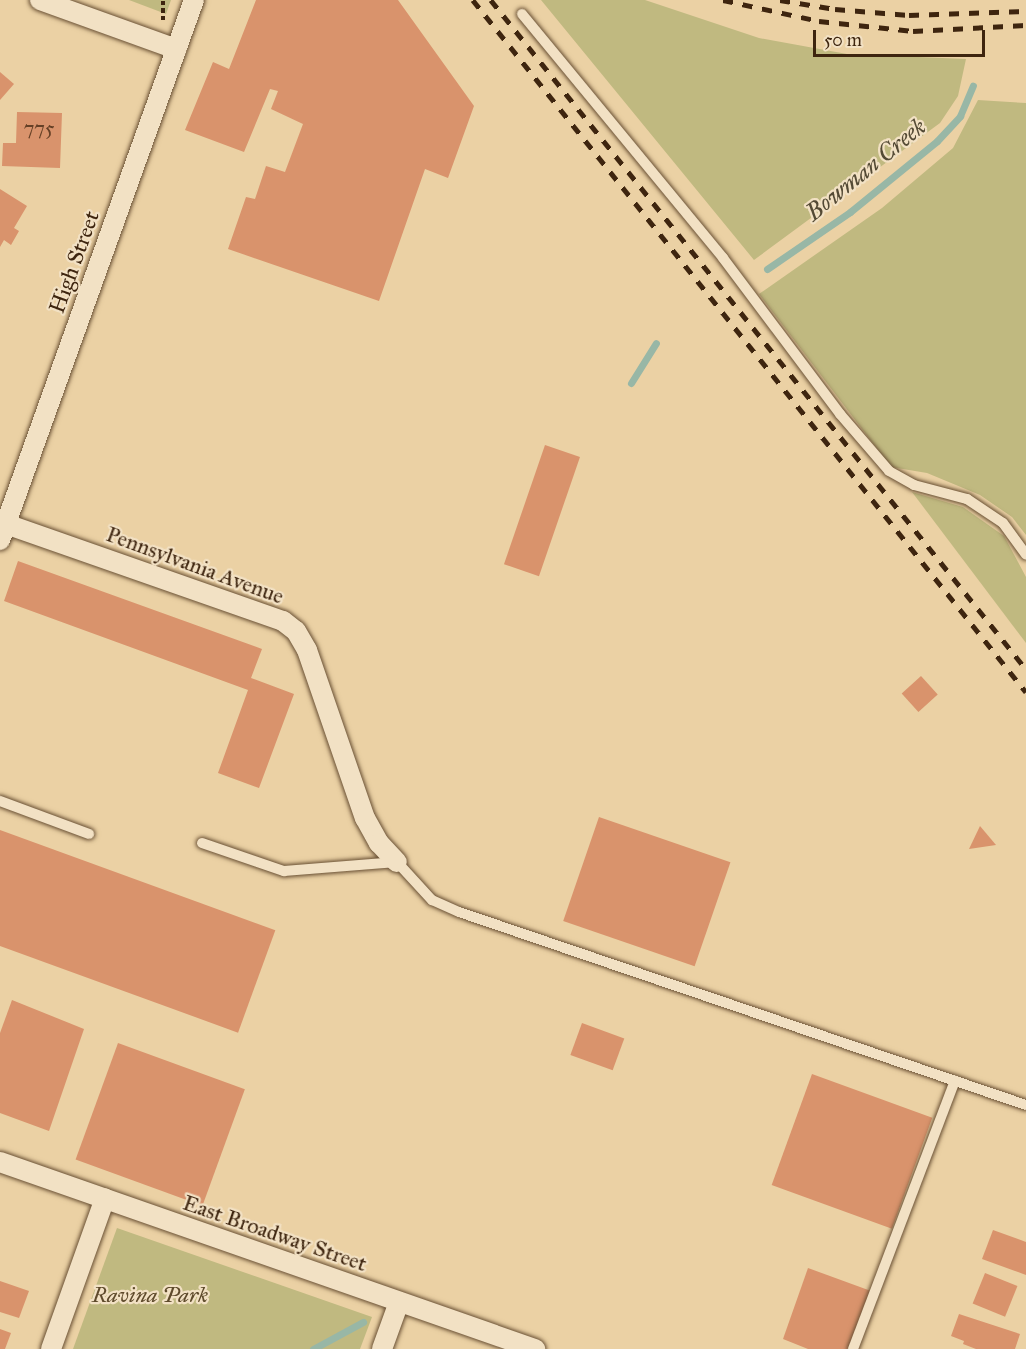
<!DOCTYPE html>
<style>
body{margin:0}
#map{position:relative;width:1026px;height:1349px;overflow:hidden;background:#ebd1a4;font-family:"IM FELL Great Primer",serif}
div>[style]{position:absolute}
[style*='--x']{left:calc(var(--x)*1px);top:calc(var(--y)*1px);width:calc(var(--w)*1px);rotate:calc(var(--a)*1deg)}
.green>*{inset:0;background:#c0b980}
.stream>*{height:7px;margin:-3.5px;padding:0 3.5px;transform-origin:3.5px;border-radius:3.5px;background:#98b7a6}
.building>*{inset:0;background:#d9936c;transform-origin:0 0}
.path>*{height:4px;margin-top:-2px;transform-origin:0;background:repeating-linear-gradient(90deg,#3e250f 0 4.5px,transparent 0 7.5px)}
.roads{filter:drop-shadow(0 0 2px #695034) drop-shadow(0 0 2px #695034)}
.lane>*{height:10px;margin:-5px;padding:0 5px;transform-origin:5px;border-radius:5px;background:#f2e1c4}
.street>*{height:20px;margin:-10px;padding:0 10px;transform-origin:10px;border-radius:10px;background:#f2e1c4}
.rail>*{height:4.5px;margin-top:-2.25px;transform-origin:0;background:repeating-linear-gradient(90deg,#3e250f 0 10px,transparent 0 20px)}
span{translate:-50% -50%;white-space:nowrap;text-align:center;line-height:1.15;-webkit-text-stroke:4.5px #f2e1c4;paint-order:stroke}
.number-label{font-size:20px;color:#654026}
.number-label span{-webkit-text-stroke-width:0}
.street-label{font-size:22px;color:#3e250f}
.park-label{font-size:22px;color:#5e4a2b;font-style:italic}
.water-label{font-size:24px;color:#544a35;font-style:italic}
.scale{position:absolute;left:813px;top:30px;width:172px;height:27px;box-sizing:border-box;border:3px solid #3e250f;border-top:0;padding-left:8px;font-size:18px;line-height:21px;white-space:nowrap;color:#3e250f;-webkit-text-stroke:4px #f2e1c4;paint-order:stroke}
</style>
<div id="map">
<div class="green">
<div style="clip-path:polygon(129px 0,171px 0,166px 14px)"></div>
<div style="clip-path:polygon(541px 0,645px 0,759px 38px,847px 54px,966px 59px,958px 96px,940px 123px,754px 260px)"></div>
<div style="clip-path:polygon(978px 100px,1026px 103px,1026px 535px,1012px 517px,980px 495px,927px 473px,891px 467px,759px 294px,882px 208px,953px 148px)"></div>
<div style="clip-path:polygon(912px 492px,963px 507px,1004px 536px,1026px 577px,1026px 643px)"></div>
<div style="clip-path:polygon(117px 1228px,372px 1317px,360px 1349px,73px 1349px)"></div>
</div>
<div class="stream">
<div style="--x:767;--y:269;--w:101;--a:-34.5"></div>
<div style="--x:850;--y:212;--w:112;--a:-39.2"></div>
<div style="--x:937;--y:141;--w:34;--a:-47"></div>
<div style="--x:960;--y:116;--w:33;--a:-67"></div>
<div style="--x:631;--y:383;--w:47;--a:-58"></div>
<div style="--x:313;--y:1349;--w:57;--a:-28.4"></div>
</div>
<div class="building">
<div style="clip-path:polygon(256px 0,398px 0,474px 106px,448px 178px,425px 169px,379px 301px,228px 249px,246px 197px,255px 199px,266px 166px,285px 172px,303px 124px,271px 109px,278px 91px,270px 89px,244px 152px,185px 130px,213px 62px,229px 69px)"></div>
<div style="clip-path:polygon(0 72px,14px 84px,0 100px)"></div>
<div style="clip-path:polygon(17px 112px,62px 113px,60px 168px,2px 166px,3px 143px,16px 143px)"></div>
<div style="clip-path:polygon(0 189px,27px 206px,14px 228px,19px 231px,11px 245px,4px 240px,0 247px)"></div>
<div style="left:545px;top:445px;width:37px;height:126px;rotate:19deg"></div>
<div style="clip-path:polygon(18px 561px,262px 649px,251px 678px,294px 694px,259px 788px,218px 773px,248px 690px,4px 601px)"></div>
<div style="left:921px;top:676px;width:25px;height:26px;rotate:48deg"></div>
<div style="left:599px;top:817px;width:139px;height:110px;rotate:19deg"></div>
<div style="clip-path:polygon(980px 826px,996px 845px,969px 849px)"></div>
<div style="left:0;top:830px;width:293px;height:109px;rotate:20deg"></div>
<div style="clip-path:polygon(12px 1000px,84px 1029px,49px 1131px,0 1113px,0 1033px)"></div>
<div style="left:582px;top:1023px;width:45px;height:34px;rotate:20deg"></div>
<div style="left:118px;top:1043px;width:135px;height:124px;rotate:20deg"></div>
<div style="left:812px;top:1074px;width:128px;height:118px;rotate:20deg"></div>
<div style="clip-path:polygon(993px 1230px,1026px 1242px,1026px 1275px,982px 1259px)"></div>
<div style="clip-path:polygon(808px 1268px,871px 1291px,849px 1349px,808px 1349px,783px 1339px)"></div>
<div style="left:985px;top:1273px;width:35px;height:33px;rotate:22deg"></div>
<div style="clip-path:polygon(0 1281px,29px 1291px,19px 1318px,0 1312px)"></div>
<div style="clip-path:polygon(959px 1314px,1020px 1334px,1015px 1349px,976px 1349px,963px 1344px,964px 1341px,951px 1336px)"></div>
<div style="clip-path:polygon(0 1329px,11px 1333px,5px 1349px,0 1349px)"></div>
</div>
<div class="path">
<div style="--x:163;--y:20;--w:20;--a:-90"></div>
</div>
<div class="roads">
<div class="lane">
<div style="--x:522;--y:14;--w:316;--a:50.5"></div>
<div style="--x:723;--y:258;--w:195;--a:53.1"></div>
<div style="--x:840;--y:414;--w:75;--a:49.3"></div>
<div style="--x:889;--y:471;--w:29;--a:29"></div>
<div style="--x:914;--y:485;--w:55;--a:14.8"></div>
<div style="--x:967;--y:499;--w:43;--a:33.7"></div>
<div style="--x:1003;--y:523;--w:39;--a:54"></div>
<div style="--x:0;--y:801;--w:95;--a:20.3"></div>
<div style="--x:202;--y:843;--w:87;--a:18.9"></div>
<div style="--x:284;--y:871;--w:113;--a:-4.6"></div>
<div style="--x:397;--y:862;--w:52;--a:47.4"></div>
<div style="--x:432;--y:900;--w:30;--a:24"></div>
<div style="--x:459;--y:912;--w:599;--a:18.8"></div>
<div style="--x:853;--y:1349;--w:287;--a:-69.2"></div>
</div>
<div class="street">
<div style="--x:40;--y:0;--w:145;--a:19.8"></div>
<div style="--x:6;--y:524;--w:293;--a:19.3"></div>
<div style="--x:283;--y:621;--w:16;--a:38"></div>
<div style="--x:296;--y:631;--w:22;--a:60"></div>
<div style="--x:307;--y:650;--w:178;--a:71"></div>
<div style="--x:365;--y:818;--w:29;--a:61"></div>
<div style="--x:379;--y:843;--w:26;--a:47"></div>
<div style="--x:0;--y:540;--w:574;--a:-70.24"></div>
<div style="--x:0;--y:1162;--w:567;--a:19.27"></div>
<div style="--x:51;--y:1349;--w:160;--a:-70.3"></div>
<div style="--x:382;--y:1349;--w:50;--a:-70.1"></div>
</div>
</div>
<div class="rail">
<div style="--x:473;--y:0;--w:886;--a:51.37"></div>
<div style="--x:491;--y:0;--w:857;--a:51.35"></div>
<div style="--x:723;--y:0;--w:98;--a:12.3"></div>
<div style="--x:819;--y:21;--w:95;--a:6.1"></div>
<div style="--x:913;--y:31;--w:113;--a:-3"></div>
<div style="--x:780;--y:0;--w:56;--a:9.3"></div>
<div style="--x:835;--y:9;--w:74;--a:4.6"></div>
<div style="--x:909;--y:15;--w:117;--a:-2"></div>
</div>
<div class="number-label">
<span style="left:39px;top:128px">775</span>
</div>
<div class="street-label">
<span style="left:74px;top:262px;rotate:-70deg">High Street</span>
<span style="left:195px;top:565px;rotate:20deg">Pennsylvania Avenue</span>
<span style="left:275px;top:1233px;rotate:19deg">East Broadway Street</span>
</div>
<div class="park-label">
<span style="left:150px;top:1295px">Ravina Park</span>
</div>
<div class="water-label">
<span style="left:866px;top:170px;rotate:-39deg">Bowman Creek</span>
</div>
<div class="scale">50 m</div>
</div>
